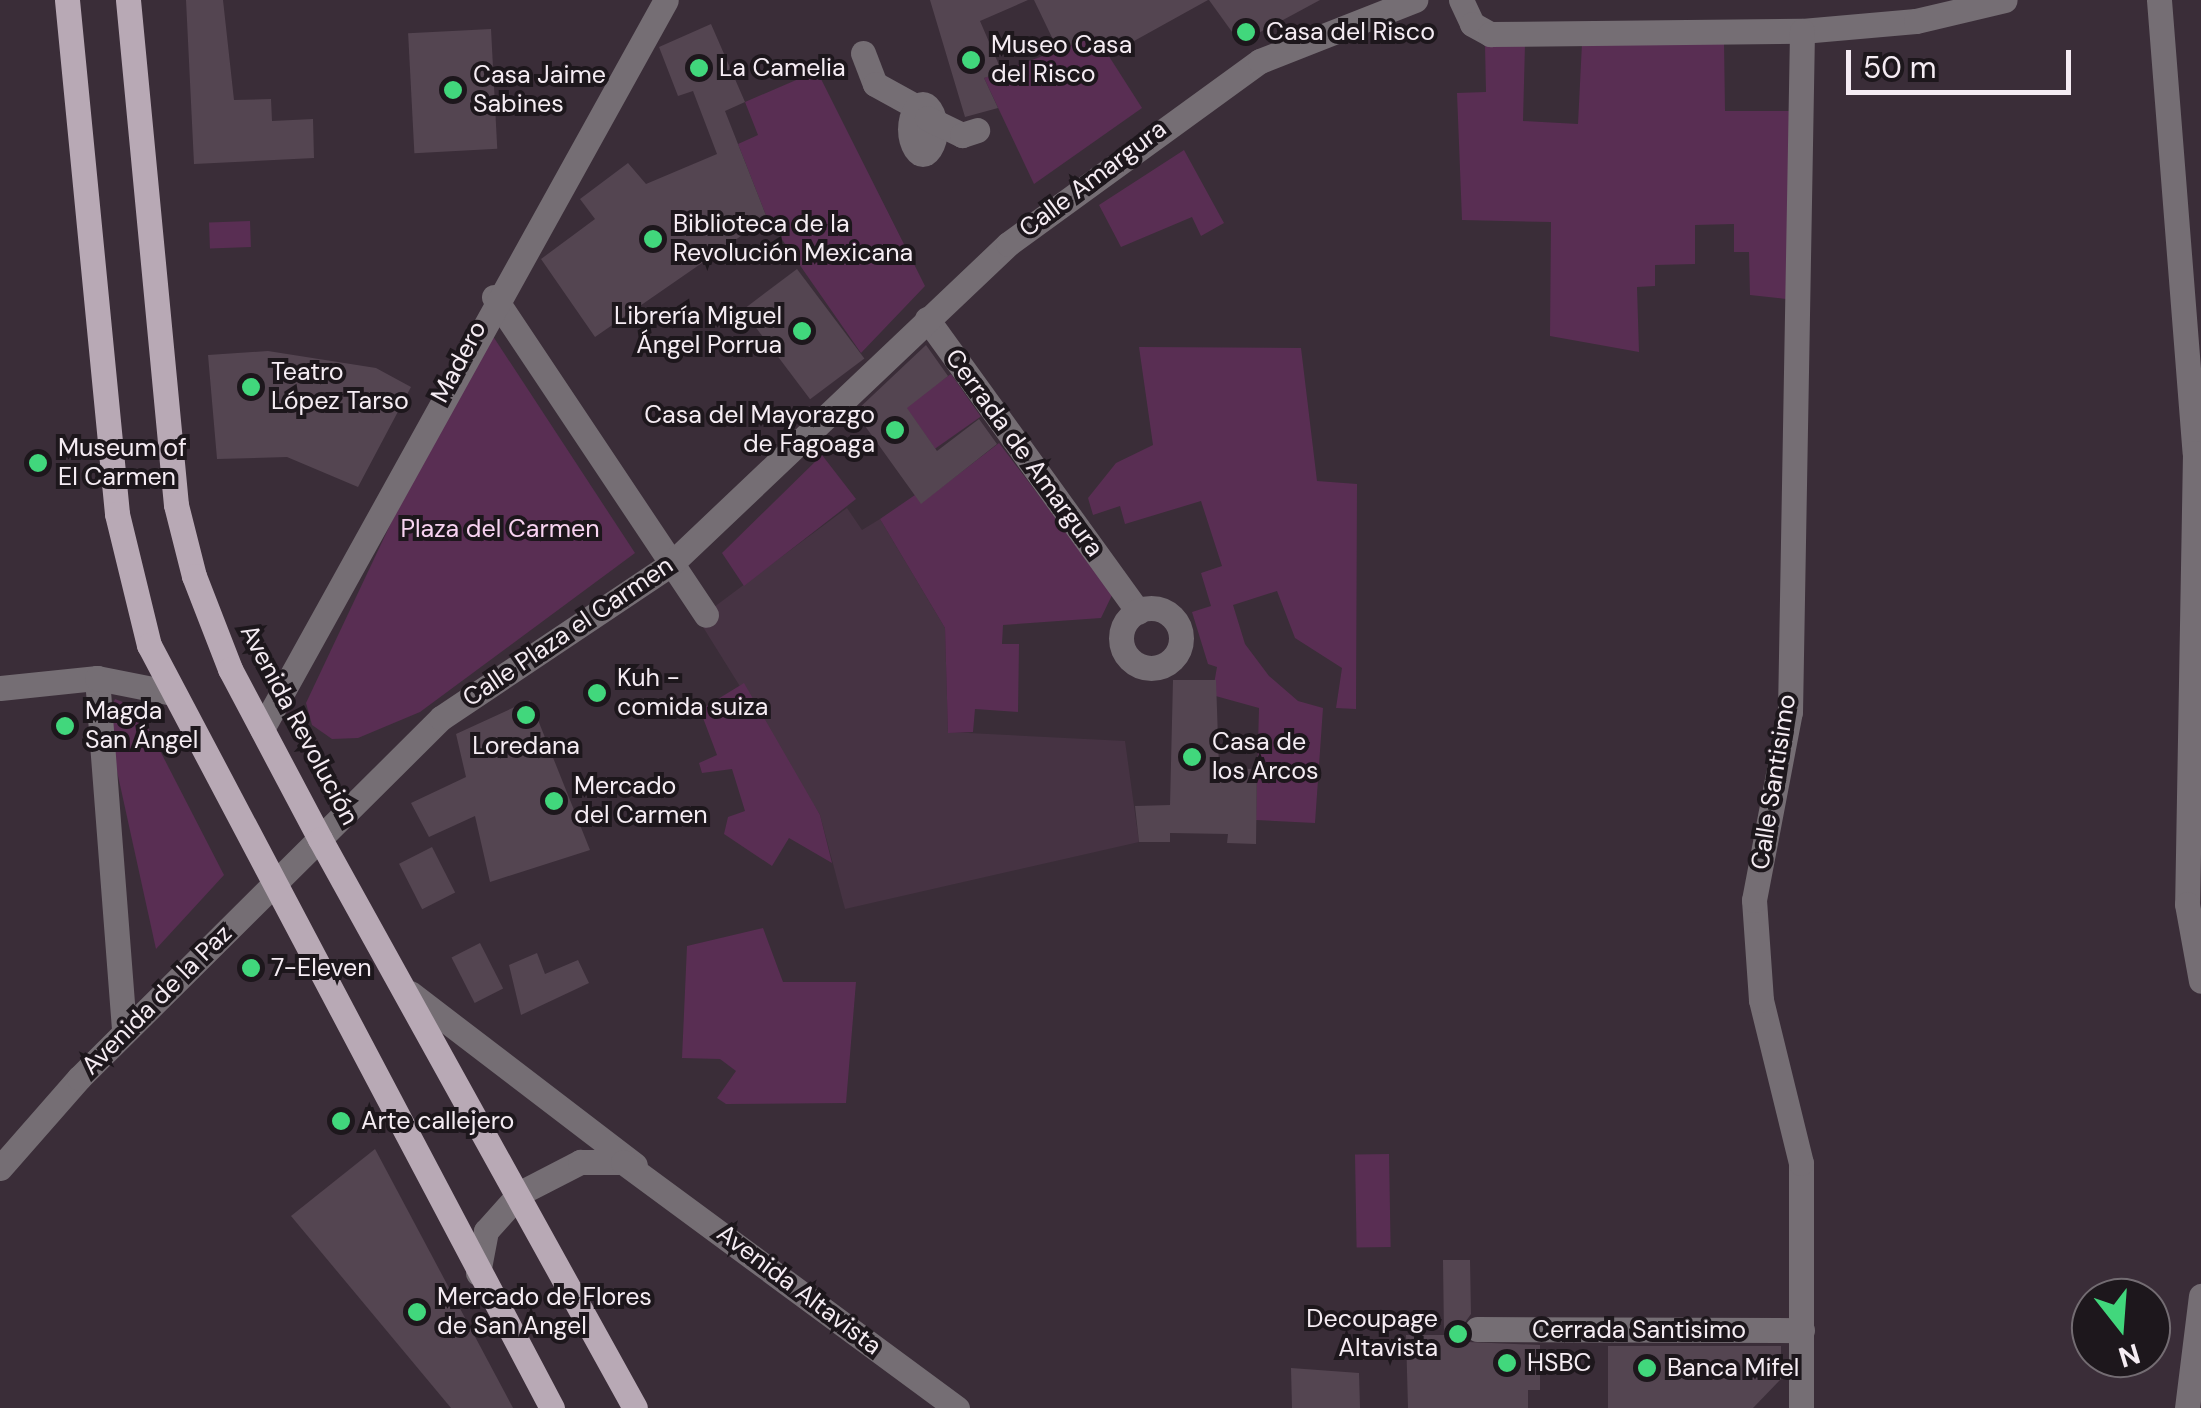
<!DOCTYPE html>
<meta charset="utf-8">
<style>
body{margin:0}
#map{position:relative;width:2201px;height:1408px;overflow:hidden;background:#3a2d38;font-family:"DM Sans",sans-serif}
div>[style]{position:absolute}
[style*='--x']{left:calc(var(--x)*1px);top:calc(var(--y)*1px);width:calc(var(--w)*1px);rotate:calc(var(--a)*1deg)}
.built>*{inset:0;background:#463343}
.green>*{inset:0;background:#592e53;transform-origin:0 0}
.building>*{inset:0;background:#544551;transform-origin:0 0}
.minor>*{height:25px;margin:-12.5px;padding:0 12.5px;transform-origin:12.5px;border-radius:12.5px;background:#756e74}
.minor>.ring{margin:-12.5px;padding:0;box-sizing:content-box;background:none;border:25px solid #756e74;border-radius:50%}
.major>*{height:25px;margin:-12.5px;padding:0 12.5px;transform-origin:12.5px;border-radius:12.5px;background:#b8a9b5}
.dots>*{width:28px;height:28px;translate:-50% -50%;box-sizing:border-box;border:5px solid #1d171c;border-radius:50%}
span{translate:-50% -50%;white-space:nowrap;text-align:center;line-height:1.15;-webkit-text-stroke:8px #1d171c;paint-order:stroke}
.poi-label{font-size:25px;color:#f5ecf3}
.left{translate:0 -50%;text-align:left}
.right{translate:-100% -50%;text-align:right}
.street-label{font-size:25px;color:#f5ecf3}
.park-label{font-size:25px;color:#f8d3f1}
.north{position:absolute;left:2071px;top:1278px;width:100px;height:100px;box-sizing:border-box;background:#1d171c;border:2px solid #736c72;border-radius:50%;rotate:163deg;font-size:28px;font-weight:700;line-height:40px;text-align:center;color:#f5ecf3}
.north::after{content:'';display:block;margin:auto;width:35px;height:45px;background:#41d77c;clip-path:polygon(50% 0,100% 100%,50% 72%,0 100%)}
.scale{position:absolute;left:1846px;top:50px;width:225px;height:45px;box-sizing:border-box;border:5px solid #f5ecf3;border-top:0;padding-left:12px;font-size:30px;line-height:35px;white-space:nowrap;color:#f5ecf3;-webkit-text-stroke:8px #1d171c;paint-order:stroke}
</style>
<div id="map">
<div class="built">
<div style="clip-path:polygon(847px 508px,862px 530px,880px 519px,945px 628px,948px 732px,1125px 741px,1139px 842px,845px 909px,820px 815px,698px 619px)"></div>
</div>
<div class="green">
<div style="clip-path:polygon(1096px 36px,1142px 108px,1034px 184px,984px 78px)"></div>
<div style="clip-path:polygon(1724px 41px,1725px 111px,1791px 111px,1786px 299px,1750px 295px,1749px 252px,1734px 252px,1734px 224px,1695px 225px,1695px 264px,1655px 265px,1655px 286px,1637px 287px,1639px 352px,1550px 336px,1551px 222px,1462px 220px,1457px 93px,1486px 92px,1485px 45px,1525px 44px,1523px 121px,1578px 124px,1582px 43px)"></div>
<div style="clip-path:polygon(817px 71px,925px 286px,861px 353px,767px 218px,738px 144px,758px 135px,745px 102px)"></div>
<div style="clip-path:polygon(1184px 150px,1224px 223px,1201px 236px,1192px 217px,1121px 247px,1099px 205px)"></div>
<div style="left:250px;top:221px;width:26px;height:41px;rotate:88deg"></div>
<div style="clip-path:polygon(485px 324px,635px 553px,420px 712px,358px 738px,332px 739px,312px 725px,306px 703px)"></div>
<div style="clip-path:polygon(1139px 347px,1301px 348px,1317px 481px,1357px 484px,1356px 709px,1336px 708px,1342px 668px,1295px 638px,1277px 591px,1233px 605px,1245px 644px,1269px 676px,1298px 701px,1323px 708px,1315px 823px,1256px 820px,1259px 708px,1212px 695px,1217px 667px,1208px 664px,1192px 612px,1211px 606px,1201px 573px,1222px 566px,1201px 501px,1125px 524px,1120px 506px,1093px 515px,1088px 498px,1116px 463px,1153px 445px)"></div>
<div style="left:951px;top:374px;width:52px;height:56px;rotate:55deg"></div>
<div style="clip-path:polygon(999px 443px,1113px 593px,1101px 618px,1003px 625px,1002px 644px,1019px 644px,1018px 712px,975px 709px,973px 732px,948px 733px,945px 628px,880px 519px,915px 495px,921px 503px)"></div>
<div style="clip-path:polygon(822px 455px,856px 499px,744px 586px,722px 553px)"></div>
<div style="clip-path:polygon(744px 683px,820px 815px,832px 863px,789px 838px,772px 866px,724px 834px,728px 817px,745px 811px,732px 769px,702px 773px,699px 763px,717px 755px,700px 710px)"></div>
<div style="clip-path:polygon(115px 699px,138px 708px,224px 875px,156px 949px,106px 721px)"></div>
<div style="clip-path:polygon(763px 928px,783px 982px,856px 982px,846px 1103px,726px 1104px,717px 1098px,736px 1071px,720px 1059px,682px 1058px,687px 946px)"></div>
<div style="left:1389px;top:1154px;width:93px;height:34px;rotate:89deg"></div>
</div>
<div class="building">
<div style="clip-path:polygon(186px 0,223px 0,234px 100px,271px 99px,272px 121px,313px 119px,314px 158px,194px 164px)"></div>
<div style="clip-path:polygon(930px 0,1028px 0,980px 21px,1002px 72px,984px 78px,998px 108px,965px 117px)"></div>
<div style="clip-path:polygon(1034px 0,1208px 0,1107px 56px,1096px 36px,1058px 50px)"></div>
<div style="clip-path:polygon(1209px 0,1320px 0,1240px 43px)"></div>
<div style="clip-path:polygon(711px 24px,745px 102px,725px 111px,767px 218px,595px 337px,541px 259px,595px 219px,580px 199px,628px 163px,646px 184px,717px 154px,693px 91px,678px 96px,659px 47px)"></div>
<div style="left:491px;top:29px;width:120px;height:83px;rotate:87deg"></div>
<div style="left:797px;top:269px;width:112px;height:68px;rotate:53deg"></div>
<div style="clip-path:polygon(926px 345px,948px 376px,907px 408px,937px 451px,979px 419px,997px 444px,921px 504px,855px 412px)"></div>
<div style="clip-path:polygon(268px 351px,376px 368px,411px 387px,358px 487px,287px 457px,217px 459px,208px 355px)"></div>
<div style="clip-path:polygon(1173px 680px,1216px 680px,1219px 768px,1257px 769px,1256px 844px,1227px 843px,1228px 834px,1170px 833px,1170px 842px,1139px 842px,1135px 806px,1170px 805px)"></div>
<div style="clip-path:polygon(530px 700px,590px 850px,490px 882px,475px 816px,429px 837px,411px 803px,466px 777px,456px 734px)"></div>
<div style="left:432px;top:847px;width:51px;height:37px;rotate:63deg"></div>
<div style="left:480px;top:943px;width:51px;height:32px;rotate:63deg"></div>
<div style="clip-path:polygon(537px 953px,545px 974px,578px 960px,589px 983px,521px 1015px,509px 965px)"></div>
<div style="clip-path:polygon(375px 1149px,513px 1408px,451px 1408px,291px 1216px)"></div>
<div style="clip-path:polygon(1443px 1260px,1470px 1260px,1471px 1314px,1461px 1328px,1468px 1342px,1540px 1345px,1540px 1390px,1528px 1390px,1528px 1408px,1408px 1408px,1406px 1335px,1444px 1335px)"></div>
<div style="clip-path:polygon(1608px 1346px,1781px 1346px,1781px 1379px,1753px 1408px,1608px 1408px)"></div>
<div style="clip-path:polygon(1291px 1368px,1359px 1373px,1360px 1408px,1292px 1408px)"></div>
</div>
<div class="minor">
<div style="--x:1461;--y:0;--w:26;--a:65"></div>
<div style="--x:1472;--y:24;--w:21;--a:29"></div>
<div style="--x:1490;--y:34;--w:312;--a:-0.6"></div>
<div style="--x:1802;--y:31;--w:114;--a:-5"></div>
<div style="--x:1916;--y:21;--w:91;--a:-13.3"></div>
<div style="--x:2159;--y:0;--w:454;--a:85.5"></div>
<div style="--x:2195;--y:453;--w:451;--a:91"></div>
<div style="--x:2187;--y:904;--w:78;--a:79.7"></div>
<div style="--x:863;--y:53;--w:33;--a:69"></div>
<div style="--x:875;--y:84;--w:43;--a:28.9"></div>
<div class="ring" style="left:910px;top:104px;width:-7px;height:-7px"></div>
<div style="--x:927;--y:118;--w:39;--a:26"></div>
<div style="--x:962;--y:135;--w:16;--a:-18"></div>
<div style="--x:494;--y:297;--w:382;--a:56.3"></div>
<div style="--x:927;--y:319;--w:361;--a:54.2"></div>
<div class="ring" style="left:1121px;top:608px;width:35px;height:35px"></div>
<div style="--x:97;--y:678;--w:355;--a:85.6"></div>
<div style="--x:0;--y:688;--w:98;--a:-5.9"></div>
<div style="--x:97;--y:678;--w:72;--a:11.2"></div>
<div style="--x:262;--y:729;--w:833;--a:-61.01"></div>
<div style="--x:410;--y:993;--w:283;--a:37.4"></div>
<div style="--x:0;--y:1168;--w:120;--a:-48.7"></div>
<div style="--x:79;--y:1078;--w:511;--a:-44.84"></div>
<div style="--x:441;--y:718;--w:277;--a:-33.8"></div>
<div style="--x:671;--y:564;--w:465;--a:-43.5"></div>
<div style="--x:1008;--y:244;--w:311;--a:-36"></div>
<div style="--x:1260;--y:61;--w:167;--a:-21.5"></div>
<div style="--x:478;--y:1273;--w:43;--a:-79.2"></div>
<div style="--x:486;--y:1231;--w:51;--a:-48.2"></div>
<div style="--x:520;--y:1193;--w:68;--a:-27.3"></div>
<div style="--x:580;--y:1162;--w:43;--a:0"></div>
<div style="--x:623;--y:1162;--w:415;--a:36.4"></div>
<div style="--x:1477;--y:1329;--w:325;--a:0.2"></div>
<div style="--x:1801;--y:1408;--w:245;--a:-90"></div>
<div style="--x:1801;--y:1163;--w:168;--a:-103.8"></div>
<div style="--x:1761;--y:1000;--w:100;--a:-94"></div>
<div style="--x:1754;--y:900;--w:191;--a:-79.2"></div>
<div style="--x:1790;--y:712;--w:681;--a:-88.99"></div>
<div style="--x:2187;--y:1408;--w:113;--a:-82.9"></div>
</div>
<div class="major">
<div style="--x:67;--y:0;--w:516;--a:84.44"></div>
<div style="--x:117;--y:514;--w:135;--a:76.3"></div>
<div style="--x:149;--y:645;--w:863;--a:62.16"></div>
<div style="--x:128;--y:0;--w:507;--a:84.57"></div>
<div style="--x:176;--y:505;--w:73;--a:75.8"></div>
<div style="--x:194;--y:576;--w:100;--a:68.8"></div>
<div style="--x:230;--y:669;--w:192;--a:62.1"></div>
<div style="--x:320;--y:839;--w:650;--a:61.03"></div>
</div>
<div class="dots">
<div style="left:1246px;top:32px;background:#41d77c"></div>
<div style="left:971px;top:60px;background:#41d77c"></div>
<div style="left:699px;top:68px;background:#41d77c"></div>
<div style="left:453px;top:90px;background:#41d77c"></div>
<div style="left:653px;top:239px;background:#41d77c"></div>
<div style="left:802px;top:331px;background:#41d77c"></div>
<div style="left:251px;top:387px;background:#41d77c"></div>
<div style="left:895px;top:430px;background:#41d77c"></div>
<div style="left:38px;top:463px;background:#41d77c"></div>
<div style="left:597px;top:693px;background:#41d77c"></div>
<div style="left:526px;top:715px;background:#41d77c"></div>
<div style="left:65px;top:726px;background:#41d77c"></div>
<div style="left:1192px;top:757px;background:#41d77c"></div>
<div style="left:554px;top:801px;background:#41d77c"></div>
<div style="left:251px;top:968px;background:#41d77c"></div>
<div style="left:341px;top:1121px;background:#41d77c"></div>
<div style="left:417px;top:1312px;background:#41d77c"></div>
<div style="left:1458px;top:1334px;background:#41d77c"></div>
<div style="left:1507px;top:1363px;background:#41d77c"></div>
<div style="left:1647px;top:1368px;background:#41d77c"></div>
</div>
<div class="poi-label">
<span class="left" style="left:1266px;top:32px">Casa del Risco</span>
<span class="left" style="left:991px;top:60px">Museo Casa<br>del Risco</span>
<span class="left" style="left:719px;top:68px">La Camelia</span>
<span class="left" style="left:473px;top:90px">Casa Jaime<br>Sabines</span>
<span class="left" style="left:673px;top:239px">Biblioteca de la<br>Revolución Mexicana</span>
<span class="right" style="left:782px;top:331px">Librería Miguel<br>Ángel Porrua</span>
<span class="left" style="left:271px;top:387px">Teatro<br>López Tarso</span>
<span class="right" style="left:875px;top:430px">Casa del Mayorazgo<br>de Fagoaga</span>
<span class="left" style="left:58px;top:463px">Museum of<br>El Carmen</span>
<span class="left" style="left:617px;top:693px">Kuh -<br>comida suiza</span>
<span class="left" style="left:85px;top:726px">Magda<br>San Ángel</span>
<span class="left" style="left:1212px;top:757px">Casa de<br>los Arcos</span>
<span style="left:526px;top:746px">Loredana</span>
<span class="left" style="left:574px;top:801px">Mercado<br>del Carmen</span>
<span class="left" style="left:271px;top:968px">7-Eleven</span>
<span class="left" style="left:361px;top:1121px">Arte callejero</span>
<span class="left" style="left:437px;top:1312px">Mercado de Flores<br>de San Angel</span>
<span class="right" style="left:1438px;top:1334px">Decoupage<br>Altavista</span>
<span class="left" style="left:1527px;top:1363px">HSBC</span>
<span class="left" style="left:1667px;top:1368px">Banca Mifel</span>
</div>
<div class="street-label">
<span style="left:1093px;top:179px;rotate:-37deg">Calle Amargura</span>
<span style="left:459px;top:362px;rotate:-62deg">Madero</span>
<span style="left:1024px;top:453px;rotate:54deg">Cerrada de Amargura</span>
<span style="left:568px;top:632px;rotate:-34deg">Calle Plaza el Carmen</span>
<span style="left:299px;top:725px;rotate:62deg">Avenida Revolución</span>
<span style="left:1774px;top:782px;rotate:-81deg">Calle Santisimo</span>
<span style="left:157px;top:1000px;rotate:-45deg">Avenida de la Paz</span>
<span style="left:799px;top:1290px;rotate:37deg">Avenida Altavista</span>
<span style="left:1639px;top:1330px">Cerrada Santisimo</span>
</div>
<div class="park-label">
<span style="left:500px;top:529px">Plaza del Carmen</span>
</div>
<div class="north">N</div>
<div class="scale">50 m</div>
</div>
